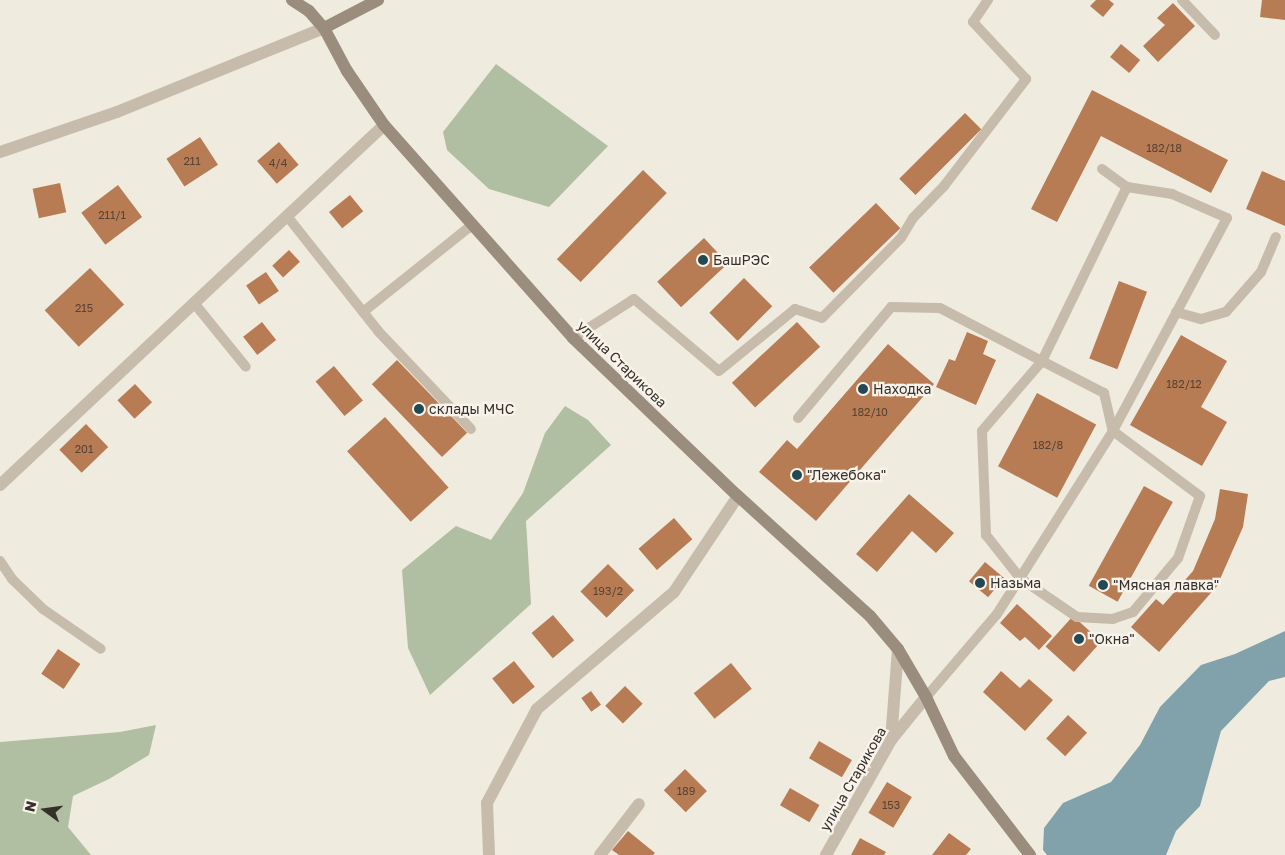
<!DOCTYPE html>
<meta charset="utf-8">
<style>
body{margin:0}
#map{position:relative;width:1285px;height:855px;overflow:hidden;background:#f0ebdf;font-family:"Golos Text",sans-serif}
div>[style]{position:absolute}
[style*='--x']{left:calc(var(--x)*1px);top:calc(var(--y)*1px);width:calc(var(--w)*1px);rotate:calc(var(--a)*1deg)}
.green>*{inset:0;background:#b0bea1}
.water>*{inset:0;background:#81a2aa}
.building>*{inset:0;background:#b87c55;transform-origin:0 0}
.lane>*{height:10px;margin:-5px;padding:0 5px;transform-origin:5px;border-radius:5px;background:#c7bcac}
.street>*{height:12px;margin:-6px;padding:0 6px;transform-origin:6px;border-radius:6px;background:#c7bcac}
.secondary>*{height:12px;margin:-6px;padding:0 6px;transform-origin:6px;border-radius:6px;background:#9b8d7e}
.dots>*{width:14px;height:14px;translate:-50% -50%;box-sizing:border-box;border:2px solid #f8f4eb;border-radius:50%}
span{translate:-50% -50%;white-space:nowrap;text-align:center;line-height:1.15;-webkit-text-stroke:4.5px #f8f4eb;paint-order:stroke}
.number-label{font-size:11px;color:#564335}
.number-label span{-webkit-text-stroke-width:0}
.poi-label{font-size:14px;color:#36302a}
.left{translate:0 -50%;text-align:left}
.street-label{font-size:14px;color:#36302a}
.north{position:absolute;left:20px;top:785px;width:50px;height:50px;-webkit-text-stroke:4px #f8f4eb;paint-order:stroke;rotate:284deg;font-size:14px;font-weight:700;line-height:20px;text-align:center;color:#36302a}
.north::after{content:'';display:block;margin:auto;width:18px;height:22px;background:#36302a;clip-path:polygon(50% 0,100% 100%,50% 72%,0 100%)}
</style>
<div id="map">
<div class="green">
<div style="clip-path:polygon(496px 64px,608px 146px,549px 207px,489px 189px,447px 150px,443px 132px)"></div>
<div style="clip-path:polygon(565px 406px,588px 420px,611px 445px,526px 521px,531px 604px,430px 695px,408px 648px,402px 570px,456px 526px,491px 540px,523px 493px,545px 433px)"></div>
<div style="clip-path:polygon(156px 725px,149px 755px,109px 779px,73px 796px,68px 827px,91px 855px,0 855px,0 742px,120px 732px)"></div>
</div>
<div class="water">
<div style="clip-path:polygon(1285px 631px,1285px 677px,1269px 681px,1221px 731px,1200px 806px,1176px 831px,1166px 855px,1047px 855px,1043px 850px,1044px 828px,1063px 803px,1111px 782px,1140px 745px,1160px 707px,1201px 665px,1235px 654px)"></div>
</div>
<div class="building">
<div style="clip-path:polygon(1096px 0,1109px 0,1114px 4px,1103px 17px,1090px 6px)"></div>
<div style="clip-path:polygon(1262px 0,1285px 0,1285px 20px,1260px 17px)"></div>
<div style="clip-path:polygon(1173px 3px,1195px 26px,1158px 62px,1143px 46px,1165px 25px,1157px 18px)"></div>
<div style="left:1121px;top:44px;width:25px;height:17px;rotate:40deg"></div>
<div style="clip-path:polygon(1092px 90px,1228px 160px,1211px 193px,1101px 136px,1057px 222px,1031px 209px)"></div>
<div style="left:965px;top:113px;width:23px;height:93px;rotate:45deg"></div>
<div style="left:200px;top:137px;width:33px;height:40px;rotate:57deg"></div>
<div style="left:279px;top:142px;width:30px;height:29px;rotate:49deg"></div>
<div style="left:643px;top:170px;width:33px;height:124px;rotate:44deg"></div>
<div style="clip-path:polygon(1262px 171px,1285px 181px,1285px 226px,1246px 209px)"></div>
<div style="left:60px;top:183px;width:30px;height:28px;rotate:78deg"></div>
<div style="left:118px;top:185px;width:40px;height:46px;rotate:53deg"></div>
<div style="left:350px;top:195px;width:21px;height:27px;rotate:51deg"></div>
<div style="left:876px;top:203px;width:35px;height:93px;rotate:46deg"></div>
<div style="left:704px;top:238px;width:35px;height:64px;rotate:47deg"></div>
<div style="left:289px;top:250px;width:16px;height:23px;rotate:47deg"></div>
<div style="left:90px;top:268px;width:50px;height:62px;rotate:47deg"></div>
<div style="left:266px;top:272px;width:23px;height:24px;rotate:56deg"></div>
<div style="left:744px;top:278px;width:40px;height:49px;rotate:45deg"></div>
<div style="left:1119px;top:281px;width:30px;height:83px;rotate:21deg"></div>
<div style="left:262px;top:322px;width:23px;height:24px;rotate:52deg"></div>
<div style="left:797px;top:322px;width:34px;height:89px;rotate:47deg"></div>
<div style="clip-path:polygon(967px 332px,988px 341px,983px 354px,996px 360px,976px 405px,936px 387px,949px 359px,955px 361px)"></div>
<div style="clip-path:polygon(1181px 335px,1227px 361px,1201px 407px,1227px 422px,1202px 466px,1130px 425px)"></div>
<div style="clip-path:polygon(888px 344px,934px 384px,816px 521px,759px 472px,787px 440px,797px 449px)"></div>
<div style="left:397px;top:360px;width:101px;height:35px;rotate:46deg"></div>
<div style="left:334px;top:366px;width:45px;height:24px;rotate:50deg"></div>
<div style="left:135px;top:384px;width:25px;height:24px;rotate:47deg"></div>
<div style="left:1037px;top:393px;width:67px;height:83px;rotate:28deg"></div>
<div style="left:385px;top:417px;width:95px;height:51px;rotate:48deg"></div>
<div style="left:86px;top:424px;width:32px;height:37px;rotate:46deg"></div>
<div style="left:1144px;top:486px;width:33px;height:114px;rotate:29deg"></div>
<div style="clip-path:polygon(1220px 489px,1248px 494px,1243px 527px,1217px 586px,1159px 652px,1131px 627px,1156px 599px,1163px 605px,1193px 571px,1215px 519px)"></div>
<div style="clip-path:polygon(909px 494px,954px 533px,936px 553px,912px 531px,877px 572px,856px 554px)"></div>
<div style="left:674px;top:518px;width:28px;height:47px;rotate:49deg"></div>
<div style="left:985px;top:562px;width:25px;height:25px;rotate:40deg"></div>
<div style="left:608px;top:564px;width:37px;height:39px;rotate:45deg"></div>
<div style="clip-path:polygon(1017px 604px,1052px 636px,1039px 650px,1025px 637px,1020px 641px,1000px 623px)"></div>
<div style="left:553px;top:615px;width:33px;height:28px;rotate:50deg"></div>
<div style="left:1073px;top:616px;width:38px;height:41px;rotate:42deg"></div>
<div style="left:58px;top:649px;width:27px;height:30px;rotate:34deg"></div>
<div style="left:514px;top:661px;width:33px;height:28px;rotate:51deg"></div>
<div style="left:731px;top:663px;width:33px;height:48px;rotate:51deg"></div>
<div style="clip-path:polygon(1001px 671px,1020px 688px,1029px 679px,1053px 700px,1025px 731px,983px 692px)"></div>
<div style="left:625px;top:686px;width:25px;height:28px;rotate:45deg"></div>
<div style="left:591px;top:691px;width:17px;height:12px;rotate:54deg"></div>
<div style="left:1068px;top:715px;width:26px;height:32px;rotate:43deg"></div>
<div style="left:819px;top:741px;width:38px;height:20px;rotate:30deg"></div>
<div style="left:685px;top:769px;width:31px;height:30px;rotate:45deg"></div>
<div style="left:887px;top:782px;width:29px;height:36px;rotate:31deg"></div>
<div style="left:790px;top:788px;width:34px;height:20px;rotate:30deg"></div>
<div style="clip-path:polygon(628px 831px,655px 853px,653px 855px,619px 855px,612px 850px)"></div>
<div style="clip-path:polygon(949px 833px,971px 849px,966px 855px,932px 855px)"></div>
<div style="clip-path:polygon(860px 838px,886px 852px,884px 855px,851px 855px)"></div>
</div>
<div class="lane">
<div style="--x:1182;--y:0;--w:48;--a:46.7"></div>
<div style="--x:1102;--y:169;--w:31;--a:36"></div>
<div style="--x:287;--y:216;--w:147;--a:51.6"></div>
<div style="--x:378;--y:331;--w:135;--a:46.5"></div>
<div style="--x:194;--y:303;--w:82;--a:50.9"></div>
<div style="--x:363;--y:312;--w:139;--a:-38.6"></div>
<div style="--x:1176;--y:312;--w:26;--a:16"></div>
<div style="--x:1201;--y:319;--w:26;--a:-16"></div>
<div style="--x:1226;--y:312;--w:53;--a:-48.8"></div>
<div style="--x:1261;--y:272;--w:38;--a:-67"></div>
<div style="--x:573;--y:338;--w:72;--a:-32.6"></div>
<div style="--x:634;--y:299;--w:111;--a:40.3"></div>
<div style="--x:719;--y:371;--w:98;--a:-39.2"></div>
<div style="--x:795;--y:309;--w:28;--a:18"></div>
<div style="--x:822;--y:318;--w:112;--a:-45.4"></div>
<div style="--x:901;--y:238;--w:23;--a:-59"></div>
<div style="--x:913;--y:218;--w:45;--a:-45.9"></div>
<div style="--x:944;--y:186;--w:135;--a:-52.5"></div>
<div style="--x:1026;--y:79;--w:78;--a:-132.9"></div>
<div style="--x:973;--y:22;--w:27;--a:-56"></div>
<div style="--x:798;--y:418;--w:145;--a:-50"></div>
<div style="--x:891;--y:307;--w:49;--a:1.2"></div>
<div style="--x:940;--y:308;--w:115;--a:27.5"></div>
<div style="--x:1042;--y:361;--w:70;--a:27.3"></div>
<div style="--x:1104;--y:393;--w:39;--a:77"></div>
<div style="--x:1113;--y:431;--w:109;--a:36.8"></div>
<div style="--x:1200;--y:496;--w:66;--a:109.5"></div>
<div style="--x:1178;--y:558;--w:70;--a:129.8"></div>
<div style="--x:1133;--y:612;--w:21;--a:161"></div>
<div style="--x:1113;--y:619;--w:36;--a:-177"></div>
<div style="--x:1077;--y:617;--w:69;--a:-145.6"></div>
<div style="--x:1020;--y:578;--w:55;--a:-128.3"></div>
<div style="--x:986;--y:535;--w:104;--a:-92.2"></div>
<div style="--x:982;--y:431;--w:92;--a:-49.4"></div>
<div style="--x:1042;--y:361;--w:194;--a:-64"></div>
<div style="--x:1127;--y:187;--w:46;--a:8.8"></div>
<div style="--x:1172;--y:194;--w:60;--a:23.6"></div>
<div style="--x:1227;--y:218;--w:242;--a:118.2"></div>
<div style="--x:1113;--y:431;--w:174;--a:122.3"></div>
<div style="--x:1020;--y:578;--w:43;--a:122.6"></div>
<div style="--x:997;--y:614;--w:109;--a:130.5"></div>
<div style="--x:0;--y:561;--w:22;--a:56"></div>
<div style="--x:12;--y:579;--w:43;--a:44.1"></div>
<div style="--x:43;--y:609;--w:70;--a:34.6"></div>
</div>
<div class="street">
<div style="--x:0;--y:152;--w:124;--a:-18.9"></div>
<div style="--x:117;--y:112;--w:223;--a:-22.1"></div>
<div style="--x:0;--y:485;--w:526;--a:-43.15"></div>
<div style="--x:891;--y:740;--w:91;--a:-85.6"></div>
<div style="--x:489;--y:855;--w:52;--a:-92.2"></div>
<div style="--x:487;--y:803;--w:106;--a:-62"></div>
<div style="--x:537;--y:709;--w:180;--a:-40.5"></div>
<div style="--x:674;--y:592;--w:115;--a:-56.3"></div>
<div style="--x:600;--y:855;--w:64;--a:-52.6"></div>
<div style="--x:826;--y:855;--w:132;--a:-60.5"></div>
<div style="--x:891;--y:740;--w:55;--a:-50.9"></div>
</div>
<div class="secondary">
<div style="--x:292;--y:0;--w:20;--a:33"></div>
<div style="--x:309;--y:11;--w:23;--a:49"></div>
<div style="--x:324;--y:28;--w:49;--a:61.9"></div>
<div style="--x:347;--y:71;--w:65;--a:55.6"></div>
<div style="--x:384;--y:125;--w:285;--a:48.4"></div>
<div style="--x:573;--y:338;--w:228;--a:43.8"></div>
<div style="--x:738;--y:496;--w:178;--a:42.3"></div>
<div style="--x:870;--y:616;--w:43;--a:49.7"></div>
<div style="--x:898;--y:649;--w:56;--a:59.7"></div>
<div style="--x:926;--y:697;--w:65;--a:64.6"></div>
<div style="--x:954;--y:756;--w:125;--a:52.5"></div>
<div style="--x:324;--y:28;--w:61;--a:-27.4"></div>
</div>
<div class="dots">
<div style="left:703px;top:260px;background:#244953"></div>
<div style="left:863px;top:389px;background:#244953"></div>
<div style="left:419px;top:409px;background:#244953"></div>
<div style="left:797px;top:475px;background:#244953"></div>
<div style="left:980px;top:583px;background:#244953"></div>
<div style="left:1103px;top:585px;background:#244953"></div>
<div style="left:1079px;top:639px;background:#244953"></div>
</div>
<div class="number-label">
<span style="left:1164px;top:148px">182/18</span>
<span style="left:192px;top:161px">211</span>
<span style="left:278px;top:163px">4/4</span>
<span style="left:112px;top:215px">211/1</span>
<span style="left:84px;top:308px">215</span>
<span style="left:1184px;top:384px">182/12</span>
<span style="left:870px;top:412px">182/10</span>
<span style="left:1048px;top:445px">182/8</span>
<span style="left:84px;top:449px">201</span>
<span style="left:608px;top:591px">193/2</span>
<span style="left:686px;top:791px">189</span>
<span style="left:891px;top:805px">153</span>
</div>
<div class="poi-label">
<span class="left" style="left:713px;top:260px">БашРЭС</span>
<span class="left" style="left:873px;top:389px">Находка</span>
<span class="left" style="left:429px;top:409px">склады МЧС</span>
<span class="left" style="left:807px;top:475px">"Лежебока"</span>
<span class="left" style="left:990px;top:583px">Назьма</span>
<span class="left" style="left:1113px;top:585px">"Мясная лавка"</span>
<span class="left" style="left:1089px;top:639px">"Окна"</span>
</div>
<div class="street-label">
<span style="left:622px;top:364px;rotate:44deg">улица Старикова</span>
<span style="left:853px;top:779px;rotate:-60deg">улица Старикова</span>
</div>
<div class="north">N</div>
</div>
